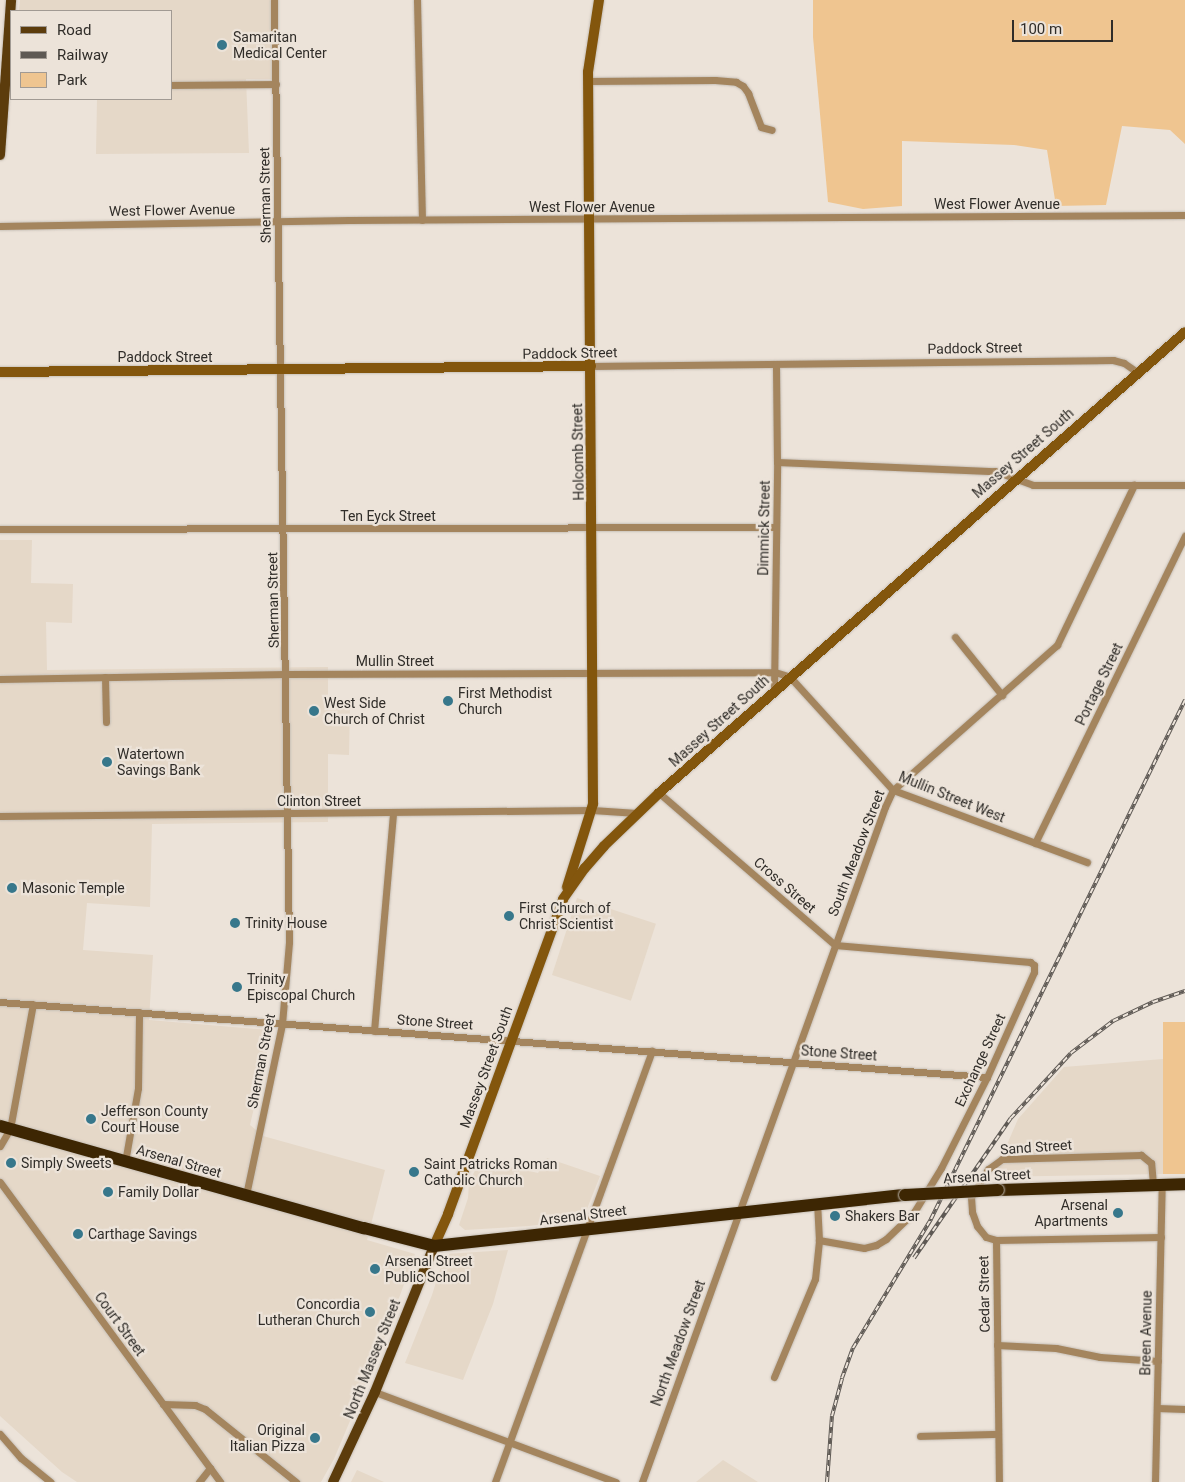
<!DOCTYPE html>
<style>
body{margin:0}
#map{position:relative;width:1185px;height:1482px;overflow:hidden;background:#ece3d9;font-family:Roboto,sans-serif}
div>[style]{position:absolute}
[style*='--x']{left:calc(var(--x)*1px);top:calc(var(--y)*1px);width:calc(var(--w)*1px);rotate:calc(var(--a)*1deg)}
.built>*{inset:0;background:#e5d8c8;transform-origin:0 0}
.green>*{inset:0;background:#efc590;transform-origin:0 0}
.roads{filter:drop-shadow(0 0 1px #c6bfb6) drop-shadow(0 0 1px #c6bfb6)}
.street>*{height:7px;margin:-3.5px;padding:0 3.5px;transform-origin:3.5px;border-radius:3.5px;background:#a4855e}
.secondary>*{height:10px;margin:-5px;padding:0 5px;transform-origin:5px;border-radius:5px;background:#83560d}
.primary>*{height:10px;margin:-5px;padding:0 5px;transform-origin:5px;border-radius:5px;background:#5c3c0c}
.highway>*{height:12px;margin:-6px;padding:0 6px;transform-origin:6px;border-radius:6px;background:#3d2603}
.rail>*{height:4px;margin-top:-2px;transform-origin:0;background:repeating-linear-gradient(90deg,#ece3d9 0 5.5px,#5e5954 0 11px);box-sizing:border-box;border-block:1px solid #5e5954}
.bridges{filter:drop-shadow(0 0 1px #c6bfb6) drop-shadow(0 0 1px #c6bfb6)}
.highway-bridge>*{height:12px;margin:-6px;padding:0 6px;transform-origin:6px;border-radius:6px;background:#3d2603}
.dots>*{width:14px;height:14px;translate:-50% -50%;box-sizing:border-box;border:2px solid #ece3d9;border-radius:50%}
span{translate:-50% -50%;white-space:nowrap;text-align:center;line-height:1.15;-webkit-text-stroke:4.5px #ece3d9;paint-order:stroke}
.poi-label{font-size:14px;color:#302d29}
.left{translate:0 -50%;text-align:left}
.right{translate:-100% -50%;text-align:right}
.street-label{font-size:14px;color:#302d29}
.legend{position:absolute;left:10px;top:10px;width:162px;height:90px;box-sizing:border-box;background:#ece3d9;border:1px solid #a19a93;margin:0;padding:6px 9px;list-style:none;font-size:15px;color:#302d29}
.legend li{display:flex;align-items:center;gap:10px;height:25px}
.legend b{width:25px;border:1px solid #a19a93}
.scale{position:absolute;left:1012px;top:20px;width:101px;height:22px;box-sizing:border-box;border:2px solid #302d29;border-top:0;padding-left:6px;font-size:15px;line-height:18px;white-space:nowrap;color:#302d29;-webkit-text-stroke:4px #ece3d9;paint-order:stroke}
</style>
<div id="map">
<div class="built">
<div style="clip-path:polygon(20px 0,271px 0,272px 79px,246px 79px,249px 153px,96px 154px,97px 99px,171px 99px,171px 11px,19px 11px)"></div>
<div style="clip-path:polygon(0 540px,32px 540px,31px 583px,73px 584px,72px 623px,46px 622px,47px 670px,328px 667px,328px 704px,350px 705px,349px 755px,328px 754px,328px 822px,152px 824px,150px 907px,87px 903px,83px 950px,153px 955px,149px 1020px,269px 1030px,269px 1043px,250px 1125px,263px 1136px,385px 1170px,367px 1240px,415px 1254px,383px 1342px,334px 1459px,321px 1482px,77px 1482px,62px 1472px,0 1416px)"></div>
<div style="left:577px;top:898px;width:83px;height:81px;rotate:18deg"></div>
<div style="clip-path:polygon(1163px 1059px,1163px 1174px,993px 1177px,1018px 1119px,1064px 1067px)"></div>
<div style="clip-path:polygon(547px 1158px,600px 1176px,583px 1219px,529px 1226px,465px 1230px,459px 1225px,468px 1198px,469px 1183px,480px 1160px,538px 1173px)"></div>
<div style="clip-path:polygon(508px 1250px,493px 1304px,463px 1380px,405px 1363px,432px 1295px,445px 1254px)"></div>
<div style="clip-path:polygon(723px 1460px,758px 1482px,696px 1482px)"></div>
<div style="clip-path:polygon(357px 1470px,384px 1482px,351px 1482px)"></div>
</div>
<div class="green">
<div style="clip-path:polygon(813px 0,1185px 0,1185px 144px,1170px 130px,1122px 126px,1106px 205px,1056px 206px,1047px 150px,1014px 145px,902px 141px,902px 206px,863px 209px,828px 202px,813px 37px)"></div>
<div style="left:1163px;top:1022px;width:22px;height:152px"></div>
</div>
<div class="roads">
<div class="street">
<div style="--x:417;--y:0;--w:220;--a:88.7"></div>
<div style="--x:588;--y:81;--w:127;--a:-0.5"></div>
<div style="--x:715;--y:80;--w:21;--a:5"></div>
<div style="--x:736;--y:82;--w:8;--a:30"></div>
<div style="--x:743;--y:86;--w:9;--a:54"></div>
<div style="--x:748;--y:93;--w:36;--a:69"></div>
<div style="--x:761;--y:127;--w:11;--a:15"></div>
<div style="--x:171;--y:85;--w:105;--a:-0.5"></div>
<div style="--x:0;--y:226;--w:349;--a:-1"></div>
<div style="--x:349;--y:220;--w:836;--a:-0.34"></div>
<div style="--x:591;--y:366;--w:522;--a:-0.66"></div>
<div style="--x:1113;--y:360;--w:11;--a:15"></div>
<div style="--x:1124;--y:363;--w:16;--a:35"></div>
<div style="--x:777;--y:462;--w:218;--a:2.4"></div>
<div style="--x:995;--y:471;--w:40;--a:20.2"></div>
<div style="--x:1033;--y:485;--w:152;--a:0"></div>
<div style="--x:0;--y:529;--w:776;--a:-0.15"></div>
<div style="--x:955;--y:637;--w:75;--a:51"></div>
<div style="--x:105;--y:677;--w:45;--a:88.7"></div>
<div style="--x:0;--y:679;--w:286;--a:-1"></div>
<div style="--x:286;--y:674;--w:489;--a:-0.2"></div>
<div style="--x:775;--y:672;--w:16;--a:18"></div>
<div style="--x:790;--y:677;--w:153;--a:47.7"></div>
<div style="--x:893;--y:790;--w:207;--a:20.4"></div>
<div style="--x:774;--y:691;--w:229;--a:-89.2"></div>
<div style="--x:777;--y:462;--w:98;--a:-90.6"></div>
<div style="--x:659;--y:793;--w:233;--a:40.8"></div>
<div style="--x:835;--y:945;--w:196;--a:5"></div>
<div style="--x:1030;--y:962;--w:5;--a:37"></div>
<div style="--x:1034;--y:965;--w:7;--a:90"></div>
<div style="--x:1034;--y:972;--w:115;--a:114.1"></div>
<div style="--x:987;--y:1077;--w:102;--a:116.8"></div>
<div style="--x:941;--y:1168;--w:52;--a:121.5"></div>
<div style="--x:914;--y:1212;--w:39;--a:136"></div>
<div style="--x:886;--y:1239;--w:12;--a:149"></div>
<div style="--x:876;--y:1245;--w:12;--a:166"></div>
<div style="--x:864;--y:1248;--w:46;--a:-169.9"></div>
<div style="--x:0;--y:816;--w:592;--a:-0.58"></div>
<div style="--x:592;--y:810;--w:45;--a:3.8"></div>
<div style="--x:1035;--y:843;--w:342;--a:-64"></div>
<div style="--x:0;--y:1002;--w:990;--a:4.35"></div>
<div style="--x:374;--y:1031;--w:219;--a:-85"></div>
<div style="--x:0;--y:1146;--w:20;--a:-60"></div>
<div style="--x:10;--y:1129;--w:127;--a:-79.6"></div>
<div style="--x:125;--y:1162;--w:75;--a:-80"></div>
<div style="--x:138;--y:1088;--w:76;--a:-89.2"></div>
<div style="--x:0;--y:1182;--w:372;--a:53.7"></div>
<div style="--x:1153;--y:1184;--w:21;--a:-95"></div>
<div style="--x:1151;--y:1163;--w:13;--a:-141"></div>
<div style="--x:1141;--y:1155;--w:139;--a:178.4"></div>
<div style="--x:1002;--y:1159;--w:17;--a:144"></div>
<div style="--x:988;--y:1169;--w:33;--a:121"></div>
<div style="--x:971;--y:1197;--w:15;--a:86"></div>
<div style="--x:972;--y:1212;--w:15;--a:70"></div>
<div style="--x:977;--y:1226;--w:14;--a:51"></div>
<div style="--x:986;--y:1237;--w:10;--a:17"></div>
<div style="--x:996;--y:1240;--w:165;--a:-1"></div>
<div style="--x:246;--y:1195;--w:175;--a:-78.1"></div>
<div style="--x:282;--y:1024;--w:82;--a:-85.1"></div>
<div style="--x:289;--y:942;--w:942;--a:-90.91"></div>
<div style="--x:996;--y:1240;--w:242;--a:89.3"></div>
<div style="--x:997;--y:1345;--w:59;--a:2.9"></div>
<div style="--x:1056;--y:1348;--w:45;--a:11.6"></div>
<div style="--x:1100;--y:1357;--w:58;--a:3.9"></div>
<div style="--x:774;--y:1377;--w:106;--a:-67.3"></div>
<div style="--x:815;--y:1279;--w:39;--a:-84"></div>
<div style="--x:819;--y:1240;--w:36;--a:-93"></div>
<div style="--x:375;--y:1392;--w:257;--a:20.5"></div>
<div style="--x:163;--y:1404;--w:32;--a:2"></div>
<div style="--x:195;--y:1405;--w:11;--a:22"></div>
<div style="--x:205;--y:1409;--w:117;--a:38.7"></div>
<div style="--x:1157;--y:1408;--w:28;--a:2"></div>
<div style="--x:0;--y:1434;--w:32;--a:49"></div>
<div style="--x:21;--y:1458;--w:38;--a:39"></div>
<div style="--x:920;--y:1436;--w:78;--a:-1.5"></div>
<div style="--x:199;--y:1482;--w:18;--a:-52"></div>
<div style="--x:495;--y:1482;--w:459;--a:-70"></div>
<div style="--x:642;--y:1482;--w:717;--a:-70.2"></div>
<div style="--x:885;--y:807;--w:19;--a:-65"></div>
<div style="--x:893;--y:790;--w:219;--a:-41.5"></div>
<div style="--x:1057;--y:645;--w:178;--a:-64.3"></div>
<div style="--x:1155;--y:1482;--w:298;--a:-88.7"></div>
</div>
<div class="secondary">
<div style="--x:0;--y:372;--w:591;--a:-0.58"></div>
<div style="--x:567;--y:887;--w:87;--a:-72.6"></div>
<div style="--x:593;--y:804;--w:732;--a:-90.39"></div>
<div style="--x:588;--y:72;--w:73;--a:-81.3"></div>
<div style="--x:434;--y:1246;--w:35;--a:-66"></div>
<div style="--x:448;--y:1214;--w:335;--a:-69.9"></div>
<div style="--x:563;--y:899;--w:38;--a:-55"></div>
<div style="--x:585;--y:868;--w:29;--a:-49"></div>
<div style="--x:604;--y:846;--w:76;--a:-43.9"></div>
<div style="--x:659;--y:793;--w:699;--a:-41.23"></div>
</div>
<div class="primary">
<div style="--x:0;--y:155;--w:155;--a:-85.9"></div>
<div style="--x:333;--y:1482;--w:99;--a:-65"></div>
<div style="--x:375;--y:1392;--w:157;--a:-68"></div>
</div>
<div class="highway">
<div style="--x:0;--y:1126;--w:378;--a:15.7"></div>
<div style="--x:364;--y:1228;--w:72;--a:14.4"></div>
<div style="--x:434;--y:1246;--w:474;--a:-6.2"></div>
<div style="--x:998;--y:1190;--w:187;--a:-1.8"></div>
</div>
</div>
<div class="rail">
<div style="--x:914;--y:1258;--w:170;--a:-55.3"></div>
<div style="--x:1011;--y:1118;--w:88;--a:-47.3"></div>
<div style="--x:1071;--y:1053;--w:53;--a:-37.3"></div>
<div style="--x:1113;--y:1021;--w:44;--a:-25.4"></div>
<div style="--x:1153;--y:1002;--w:34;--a:-19"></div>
<div style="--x:827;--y:1482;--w:66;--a:-85.7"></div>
<div style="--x:832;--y:1416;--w:39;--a:-75"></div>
<div style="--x:842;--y:1378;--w:32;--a:-70"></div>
<div style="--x:853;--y:1348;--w:151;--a:-58.8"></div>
<div style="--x:931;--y:1219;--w:578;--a:-63.92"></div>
</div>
<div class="bridges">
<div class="highway-bridge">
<div style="--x:905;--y:1195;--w:93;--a:-3.1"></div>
</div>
</div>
<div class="dots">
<div style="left:222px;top:45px;background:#37778b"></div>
<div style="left:448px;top:701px;background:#37778b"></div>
<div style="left:314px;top:711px;background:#37778b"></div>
<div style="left:107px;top:762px;background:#37778b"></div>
<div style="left:12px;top:888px;background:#37778b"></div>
<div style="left:509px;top:916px;background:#37778b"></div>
<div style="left:235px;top:923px;background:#37778b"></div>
<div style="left:237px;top:987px;background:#37778b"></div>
<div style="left:91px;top:1119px;background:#37778b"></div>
<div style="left:11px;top:1163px;background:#37778b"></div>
<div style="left:414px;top:1172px;background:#37778b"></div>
<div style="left:108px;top:1192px;background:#37778b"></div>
<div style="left:1118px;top:1213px;background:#37778b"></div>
<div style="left:835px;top:1216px;background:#37778b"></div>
<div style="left:78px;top:1234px;background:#37778b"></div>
<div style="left:375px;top:1269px;background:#37778b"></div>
<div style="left:370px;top:1312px;background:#37778b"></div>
<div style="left:315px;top:1438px;background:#37778b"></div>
</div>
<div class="poi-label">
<span class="left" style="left:233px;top:45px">Samaritan<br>Medical Center</span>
<span class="left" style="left:458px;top:701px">First Methodist<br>Church</span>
<span class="left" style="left:324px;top:711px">West Side<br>Church of Christ</span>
<span class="left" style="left:117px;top:762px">Watertown<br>Savings Bank</span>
<span class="left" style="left:22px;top:888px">Masonic Temple</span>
<span class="left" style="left:519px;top:916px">First Church of<br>Christ Scientist</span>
<span class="left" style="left:245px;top:923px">Trinity House</span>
<span class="left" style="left:247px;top:987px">Trinity<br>Episcopal Church</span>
<span class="left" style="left:101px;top:1119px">Jefferson County<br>Court House</span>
<span class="left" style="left:21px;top:1163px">Simply Sweets</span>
<span class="left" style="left:424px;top:1172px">Saint Patricks Roman<br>Catholic Church</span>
<span class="left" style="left:118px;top:1192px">Family Dollar</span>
<span class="right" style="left:1108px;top:1213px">Arsenal<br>Apartments</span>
<span class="left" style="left:845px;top:1216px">Shakers Bar</span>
<span class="left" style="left:88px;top:1234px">Carthage Savings</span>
<span class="left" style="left:385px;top:1269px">Arsenal Street<br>Public School</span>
<span class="right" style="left:360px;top:1312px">Concordia<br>Lutheran Church</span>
<span class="right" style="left:305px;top:1438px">Original<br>Italian Pizza</span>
</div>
<div class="street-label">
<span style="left:265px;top:195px;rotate:-91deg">Sherman Street</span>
<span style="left:997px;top:204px">West Flower Avenue</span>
<span style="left:592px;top:207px">West Flower Avenue</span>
<span style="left:172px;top:210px;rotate:-1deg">West Flower Avenue</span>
<span style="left:975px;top:348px;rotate:-1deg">Paddock Street</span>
<span style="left:570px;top:353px;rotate:-1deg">Paddock Street</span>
<span style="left:165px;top:357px">Paddock Street</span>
<span style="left:578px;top:452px;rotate:-91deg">Holcomb Street</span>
<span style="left:1023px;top:453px;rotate:-41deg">Massey Street South</span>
<span style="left:388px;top:516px">Ten Eyck Street</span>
<span style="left:764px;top:528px;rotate:-89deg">Dimmick Street</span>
<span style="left:273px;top:600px;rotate:-91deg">Sherman Street</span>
<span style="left:395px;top:661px">Mullin Street</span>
<span style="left:1099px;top:684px;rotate:-64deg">Portage Street</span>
<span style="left:719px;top:721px;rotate:-42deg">Massey Street South</span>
<span style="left:952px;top:797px;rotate:22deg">Mullin Street West</span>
<span style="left:319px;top:801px">Clinton Street</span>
<span style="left:856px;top:853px;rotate:-69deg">South Meadow Street</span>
<span style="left:785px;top:885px;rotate:41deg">Cross Street</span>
<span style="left:435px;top:1022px;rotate:4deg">Stone Street</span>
<span style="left:839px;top:1053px;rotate:4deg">Stone Street</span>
<span style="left:980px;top:1060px;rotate:-65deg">Exchange Street</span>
<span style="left:261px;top:1061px;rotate:-79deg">Sherman Street</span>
<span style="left:486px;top:1067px;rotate:-70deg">Massey Street South</span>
<span style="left:1036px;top:1147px;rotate:-4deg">Sand Street</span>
<span style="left:179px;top:1161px;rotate:16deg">Arsenal Street</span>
<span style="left:987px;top:1176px;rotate:-3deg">Arsenal Street</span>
<span style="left:583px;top:1215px;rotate:-7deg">Arsenal Street</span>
<span style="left:984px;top:1294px;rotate:-91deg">Cedar Street</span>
<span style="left:120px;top:1324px;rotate:54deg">Court Street</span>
<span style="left:1146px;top:1333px;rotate:-89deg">Breen Avenue</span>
<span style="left:678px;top:1343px;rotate:-70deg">North Meadow Street</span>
<span style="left:372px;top:1359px;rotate:-68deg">North Massey Street</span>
</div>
<ul class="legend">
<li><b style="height:6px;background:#5c3c0c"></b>Road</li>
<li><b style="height:6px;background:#5e5954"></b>Railway</li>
<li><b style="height:14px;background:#efc590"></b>Park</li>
</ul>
<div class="scale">100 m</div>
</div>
